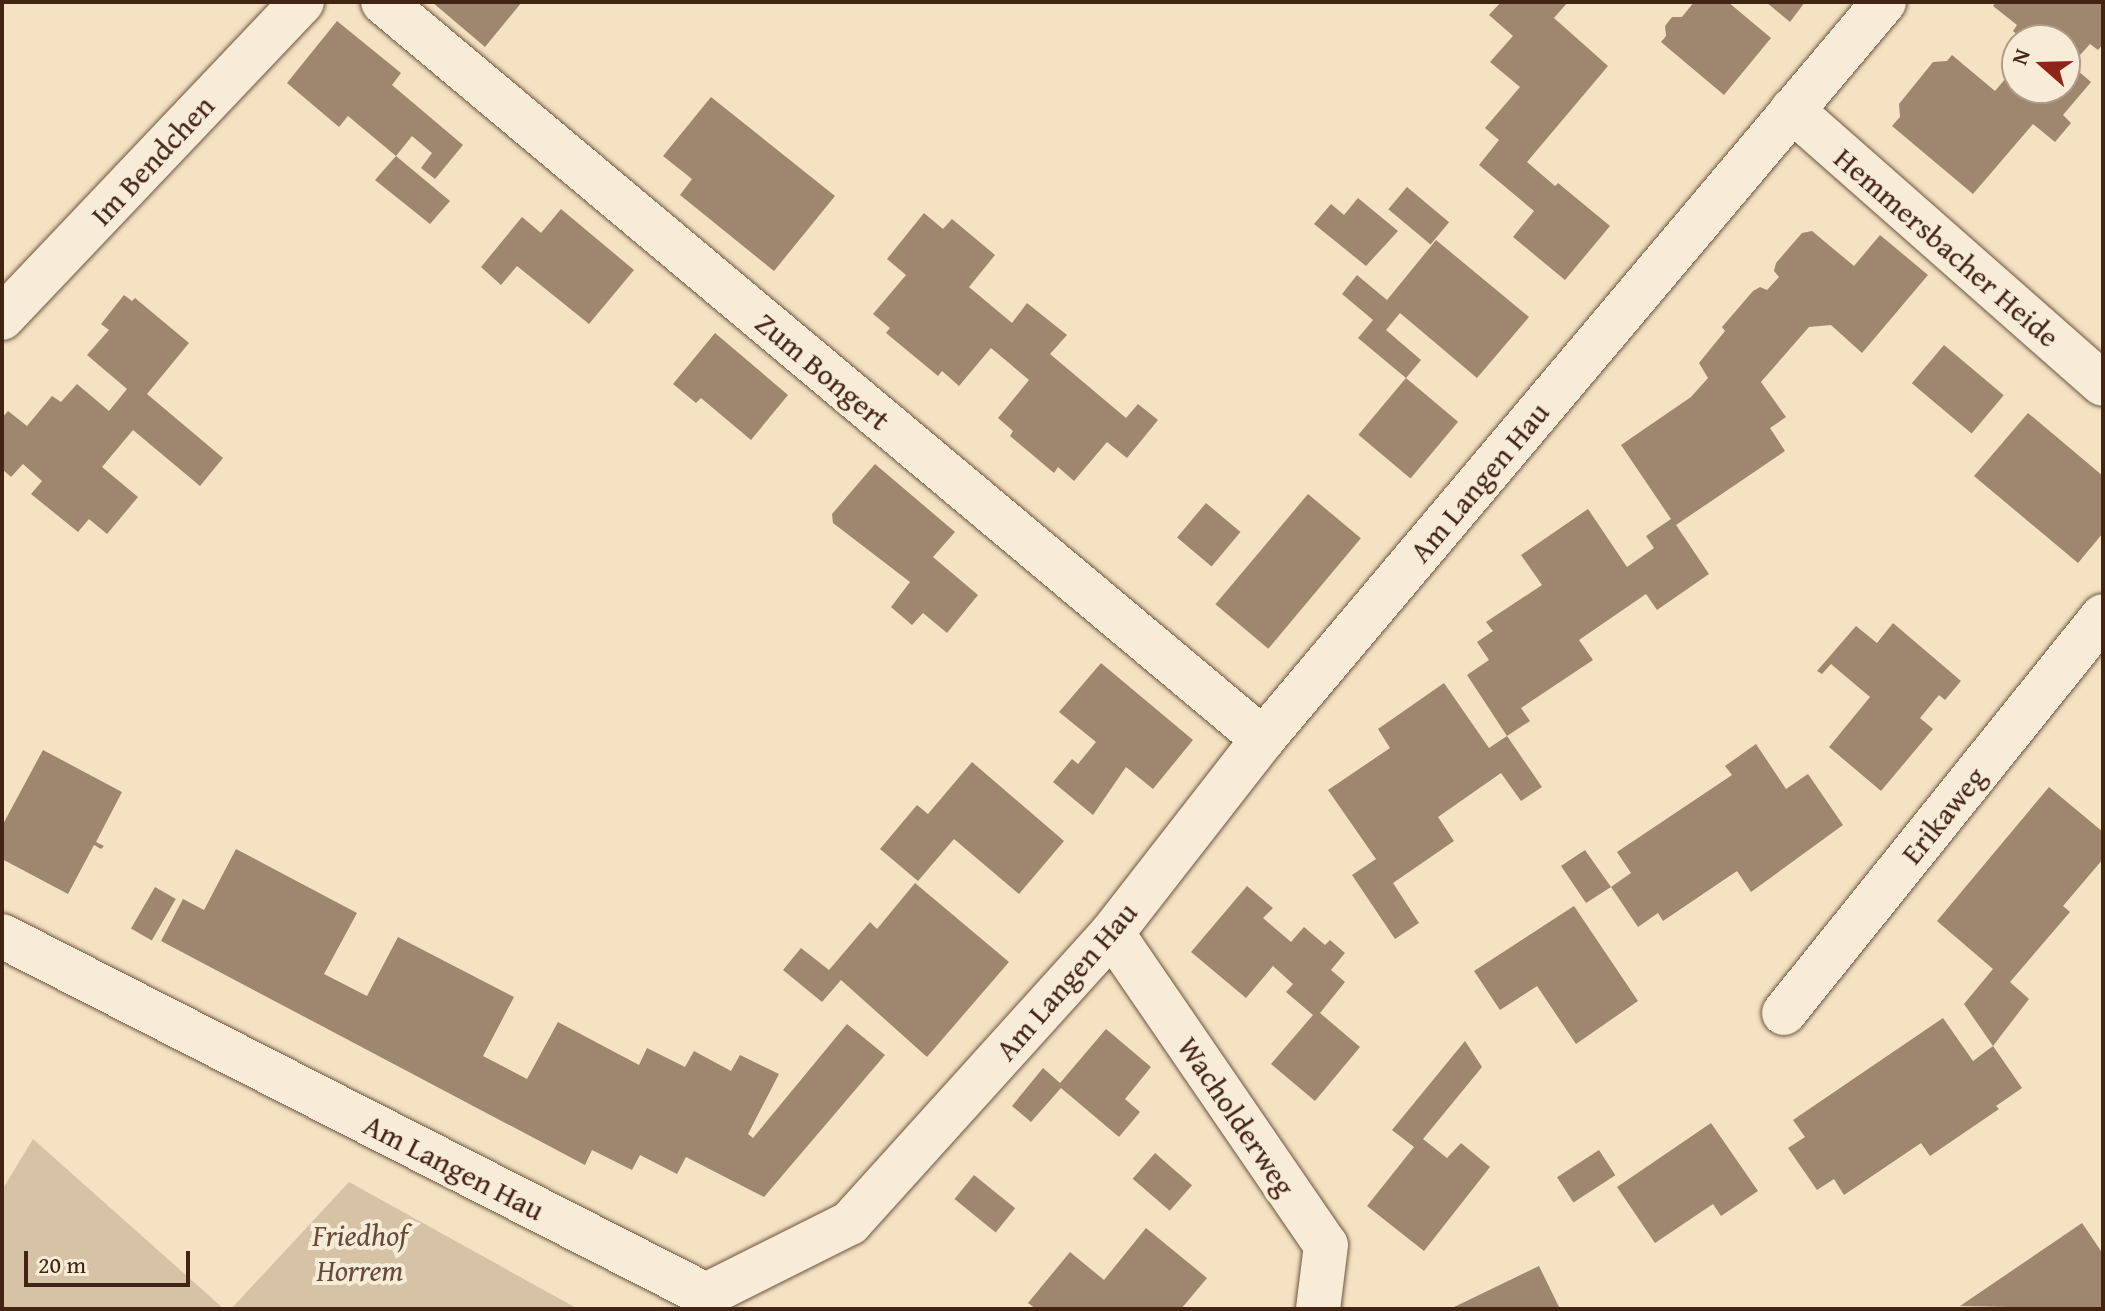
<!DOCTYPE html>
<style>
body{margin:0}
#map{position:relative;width:2105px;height:1311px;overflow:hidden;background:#f4e2c3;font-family:"Gentium Book Plus",serif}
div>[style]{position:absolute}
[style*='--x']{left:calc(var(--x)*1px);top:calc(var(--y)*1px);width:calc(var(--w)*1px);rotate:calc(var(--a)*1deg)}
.green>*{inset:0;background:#d6c2a5}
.building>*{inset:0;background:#9e876e;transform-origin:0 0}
.roads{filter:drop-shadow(0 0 2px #6e543e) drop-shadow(0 0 2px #6e543e)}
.street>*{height:44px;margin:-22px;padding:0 22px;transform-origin:22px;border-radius:22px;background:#f8ecd8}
span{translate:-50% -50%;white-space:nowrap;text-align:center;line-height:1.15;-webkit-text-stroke:8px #f8ecd8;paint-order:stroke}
.street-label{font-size:30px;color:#412411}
.park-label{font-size:30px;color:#664c36;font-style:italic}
.frame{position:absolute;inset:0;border:4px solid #412411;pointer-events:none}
.north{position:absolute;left:2001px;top:24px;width:80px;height:80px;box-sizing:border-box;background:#f8ecd8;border:2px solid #af9c88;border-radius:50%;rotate:290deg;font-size:22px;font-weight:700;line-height:32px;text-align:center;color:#412411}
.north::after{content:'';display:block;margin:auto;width:28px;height:36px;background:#8f2418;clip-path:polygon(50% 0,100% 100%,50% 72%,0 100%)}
.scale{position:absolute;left:24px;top:1251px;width:166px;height:36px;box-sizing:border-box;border:4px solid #412411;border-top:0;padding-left:10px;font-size:24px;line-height:28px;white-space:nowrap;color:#412411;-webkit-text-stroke:6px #f8ecd8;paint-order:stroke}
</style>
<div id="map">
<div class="green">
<div style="clip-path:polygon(33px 1139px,224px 1309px,2px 1309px,2px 1190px)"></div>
<div style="clip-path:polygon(349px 1182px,578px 1309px,231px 1309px)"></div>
</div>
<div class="building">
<div style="clip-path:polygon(432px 2px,522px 2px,485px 47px)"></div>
<div style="clip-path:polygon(1501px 2px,1568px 2px,1554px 18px,1608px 66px,1527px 162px,1555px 186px,1558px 183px,1610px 226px,1565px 280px,1513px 237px,1534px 211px,1479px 165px,1499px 140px,1485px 128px,1520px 87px,1490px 62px,1513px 36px,1489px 15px)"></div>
<div style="clip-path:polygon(1694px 2px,1728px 2px,1771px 38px,1724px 95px,1661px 42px,1666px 36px,1665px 26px,1672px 17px,1682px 17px)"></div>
<div style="clip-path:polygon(1766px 2px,1805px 2px,1790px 22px)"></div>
<div style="clip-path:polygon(1996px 2px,2103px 2px,2103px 44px,2098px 50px,2090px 44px,2071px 65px,2091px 82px,2063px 115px,2071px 123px,2055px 142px,2033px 124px,1973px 194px,1892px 126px,1900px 117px,1899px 104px,1933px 62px,1947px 61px,1952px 55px,1995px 91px,2011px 72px,2017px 77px,2017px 88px,2065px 88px,2065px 40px,2024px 40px,2013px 31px,2017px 25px,1993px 6px)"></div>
<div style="clip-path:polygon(337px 21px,401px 73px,392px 85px,463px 145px,435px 179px,421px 168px,432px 153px,412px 136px,396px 156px,450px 201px,430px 224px,375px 180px,396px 156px,348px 116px,339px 127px,287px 83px)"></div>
<div style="clip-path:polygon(711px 97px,835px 196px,774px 271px,680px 195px,692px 179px,663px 156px)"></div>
<div style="left:1407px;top:187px;width:55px;height:29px;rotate:40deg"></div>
<div style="clip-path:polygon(1358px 198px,1398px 231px,1366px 266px,1314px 224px,1331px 204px,1344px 215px)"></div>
<div style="clip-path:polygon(561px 209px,634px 270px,589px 324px,517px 266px,501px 285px,481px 267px,522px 217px,541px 233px)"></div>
<div style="clip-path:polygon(924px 213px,943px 229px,952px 219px,995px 255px,969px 287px,1012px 323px,1027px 303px,1067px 335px,1050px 354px,1126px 418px,1138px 404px,1158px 420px,1127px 458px,1107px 442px,1074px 481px,1058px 467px,1054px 473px,1010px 436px,1013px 431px,998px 418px,1029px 380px,1009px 363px,991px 348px,959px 386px,942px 371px,938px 376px,886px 333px,890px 328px,873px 314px,906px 275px,887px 259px)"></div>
<div style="clip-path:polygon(1812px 231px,1854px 266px,1880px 235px,1928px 275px,1862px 353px,1831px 325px,1809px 327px,1761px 382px,1786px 417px,1770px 428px,1785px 451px,1676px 525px,1709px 574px,1657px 610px,1646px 594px,1579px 640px,1593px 660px,1521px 708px,1530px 721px,1507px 736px,1467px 675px,1489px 660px,1477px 642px,1493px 631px,1486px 622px,1542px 585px,1521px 555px,1588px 509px,1627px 567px,1654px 548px,1646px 536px,1671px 519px,1621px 445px,1691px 397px,1708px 378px,1699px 363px,1725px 331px,1722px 327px,1753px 291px,1760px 287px,1767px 290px,1779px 277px,1774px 271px,1776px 263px,1802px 233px)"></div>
<div style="clip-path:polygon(1436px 240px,1529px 317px,1477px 378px,1400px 313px,1386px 330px,1421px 360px,1406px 378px,1358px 338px,1373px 320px,1342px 294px,1357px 275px,1387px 300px)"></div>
<div style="clip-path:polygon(124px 295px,132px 301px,135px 298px,189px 343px,147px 394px,223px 458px,200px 486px,133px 430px,102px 467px,138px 497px,107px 534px,89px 519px,78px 532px,31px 494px,42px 481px,23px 464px,11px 477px,2px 469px,2px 418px,8px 411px,27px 426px,52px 396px,61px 402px,77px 384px,109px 411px,127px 389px,87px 355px,109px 330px,101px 324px)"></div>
<div style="clip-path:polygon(715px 333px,788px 395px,751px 440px,701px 398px,696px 403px,673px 384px)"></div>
<div style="left:1944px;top:345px;width:78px;height:50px;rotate:40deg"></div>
<div style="left:1406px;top:378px;width:68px;height:74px;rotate:40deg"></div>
<div style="clip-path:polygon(2028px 413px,2103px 476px,2103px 533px,2078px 563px,1974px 476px)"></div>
<div style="clip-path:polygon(875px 464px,955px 532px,933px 557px,978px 595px,947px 633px,923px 613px,912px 625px,891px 607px,910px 582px,833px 523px,832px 514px)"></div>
<div style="left:1308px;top:494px;width:69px;height:144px;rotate:40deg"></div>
<div style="left:1206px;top:503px;width:45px;height:45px;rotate:40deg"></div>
<div style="clip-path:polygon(1893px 623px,1961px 681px,1945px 700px,1939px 695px,1920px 718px,1933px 729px,1881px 791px,1829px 747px,1870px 697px,1831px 664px,1822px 674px,1817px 671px,1856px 626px,1877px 643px)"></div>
<div style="clip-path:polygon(1101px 663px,1193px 740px,1153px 789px,1126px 767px,1093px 815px,1053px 782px,1072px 759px,1078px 764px,1096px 742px,1059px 712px)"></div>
<div style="clip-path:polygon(1444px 683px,1489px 748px,1507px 736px,1542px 787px,1521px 801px,1501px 773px,1438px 817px,1454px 841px,1393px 883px,1419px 923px,1395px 939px,1352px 875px,1376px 859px,1328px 790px,1390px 748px,1378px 729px)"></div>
<div style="clip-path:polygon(1756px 744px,1786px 789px,1808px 774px,1843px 825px,1751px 892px,1737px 871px,1663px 921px,1658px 913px,1638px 927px,1611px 887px,1586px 903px,1561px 866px,1585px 850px,1611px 887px,1631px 873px,1617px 852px,1732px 775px,1725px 766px)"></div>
<div style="clip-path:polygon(43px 750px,122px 792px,96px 842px,104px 846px,101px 849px,94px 845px,68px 894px,2px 859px,2px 826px)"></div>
<div style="clip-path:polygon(972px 762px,1064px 841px,1019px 894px,954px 839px,918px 881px,880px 849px,917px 805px,928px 814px)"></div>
<div style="clip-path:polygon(2049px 787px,2103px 832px,2103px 859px,2063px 906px,2070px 912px,2010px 982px,2029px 999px,1993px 1046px,2022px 1088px,1996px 1106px,1999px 1109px,1930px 1156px,1921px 1143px,1844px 1195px,1834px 1179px,1817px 1190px,1788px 1148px,1805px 1137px,1793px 1120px,1943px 1018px,1973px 1061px,1993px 1046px,1964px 1004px,1993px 969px,1937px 921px)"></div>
<div style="clip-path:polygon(236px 849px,357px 913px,324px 974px,367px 996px,398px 937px,514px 997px,483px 1056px,527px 1079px,558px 1022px,639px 1065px,647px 1048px,685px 1067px,694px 1051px,731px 1071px,740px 1055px,779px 1074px,748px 1134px,753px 1138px,847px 1024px,885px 1055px,764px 1197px,686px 1157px,677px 1174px,640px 1155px,632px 1170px,592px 1150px,585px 1165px,161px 941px,183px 899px,204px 910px)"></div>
<div style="clip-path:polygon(915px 883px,1009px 962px,927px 1057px,841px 980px,822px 1002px,783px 970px,801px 948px,829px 970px,870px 922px,877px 929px)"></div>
<div style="clip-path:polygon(1247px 886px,1273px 908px,1263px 918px,1291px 942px,1304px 927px,1325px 945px,1330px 940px,1345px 953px,1331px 970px,1345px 982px,1320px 1013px,1360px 1047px,1315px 1101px,1271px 1064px,1313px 1015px,1286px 992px,1293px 984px,1273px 966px,1246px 998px,1191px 952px)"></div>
<div style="left:155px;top:887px;width:24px;height:48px;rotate:30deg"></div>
<div style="clip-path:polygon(1574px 906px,1638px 1001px,1576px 1044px,1537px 986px,1500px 1010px,1474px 971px)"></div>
<div style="clip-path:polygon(1106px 1029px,1151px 1067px,1125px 1099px,1140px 1112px,1119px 1137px,1061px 1088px,1031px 1122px,1012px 1106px,1043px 1068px,1060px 1083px)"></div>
<div style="clip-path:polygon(1465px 1041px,1482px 1067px,1423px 1139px,1447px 1158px,1461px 1143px,1490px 1167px,1424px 1251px,1367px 1206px,1414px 1147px,1392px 1130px)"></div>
<div style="clip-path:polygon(1711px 1123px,1758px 1191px,1721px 1216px,1713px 1204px,1655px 1243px,1617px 1187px)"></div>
<div style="left:1599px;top:1150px;width:30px;height:50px;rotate:57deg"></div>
<div style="left:1155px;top:1153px;width:49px;height:34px;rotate:41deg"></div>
<div style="left:974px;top:1175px;width:53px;height:31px;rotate:39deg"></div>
<div style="clip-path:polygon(2082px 1223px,2103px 1254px,2103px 1309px,1960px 1306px)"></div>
<div style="clip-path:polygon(1146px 1228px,1207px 1278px,1181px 1309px,1036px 1309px,1028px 1303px,1070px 1252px,1104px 1280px)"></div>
<div style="clip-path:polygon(1539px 1266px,1560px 1309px,1450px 1309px)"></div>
</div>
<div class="roads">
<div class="street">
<div style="--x:383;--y:2;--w:1148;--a:39.95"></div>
<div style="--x:1792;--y:110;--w:414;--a:41.4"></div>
<div style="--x:2;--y:318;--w:436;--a:-46.5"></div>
<div style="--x:1112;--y:933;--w:378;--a:55.6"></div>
<div style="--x:1326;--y:1245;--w:64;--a:97.1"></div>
<div style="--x:2;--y:936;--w:790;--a:27.02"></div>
<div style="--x:706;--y:1295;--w:161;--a:-26.6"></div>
<div style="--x:850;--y:1223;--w:391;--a:-47.9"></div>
<div style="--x:1112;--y:933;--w:246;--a:-52.1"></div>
<div style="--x:1263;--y:739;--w:964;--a:-49.88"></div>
<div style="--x:1784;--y:1013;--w:509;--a:-51.22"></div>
</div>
</div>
<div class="street-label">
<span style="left:152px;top:160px;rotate:-47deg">Im Bendchen</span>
<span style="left:1947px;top:247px;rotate:41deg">Hemmersbacher Heide</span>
<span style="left:823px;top:371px;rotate:40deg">Zum Bongert</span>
<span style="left:1479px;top:482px;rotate:-50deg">Am Langen Hau</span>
<span style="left:1943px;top:815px;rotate:-51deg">Erikaweg</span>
<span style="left:1066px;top:981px;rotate:-49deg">Am Langen Hau</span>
<span style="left:1237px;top:1116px;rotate:56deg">Wacholderweg</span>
<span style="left:454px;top:1167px;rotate:27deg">Am Langen Hau</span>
</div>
<div class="park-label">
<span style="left:360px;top:1252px">Friedhof<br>Horrem</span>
</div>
<div class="frame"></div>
<div class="north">N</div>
<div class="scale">20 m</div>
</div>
